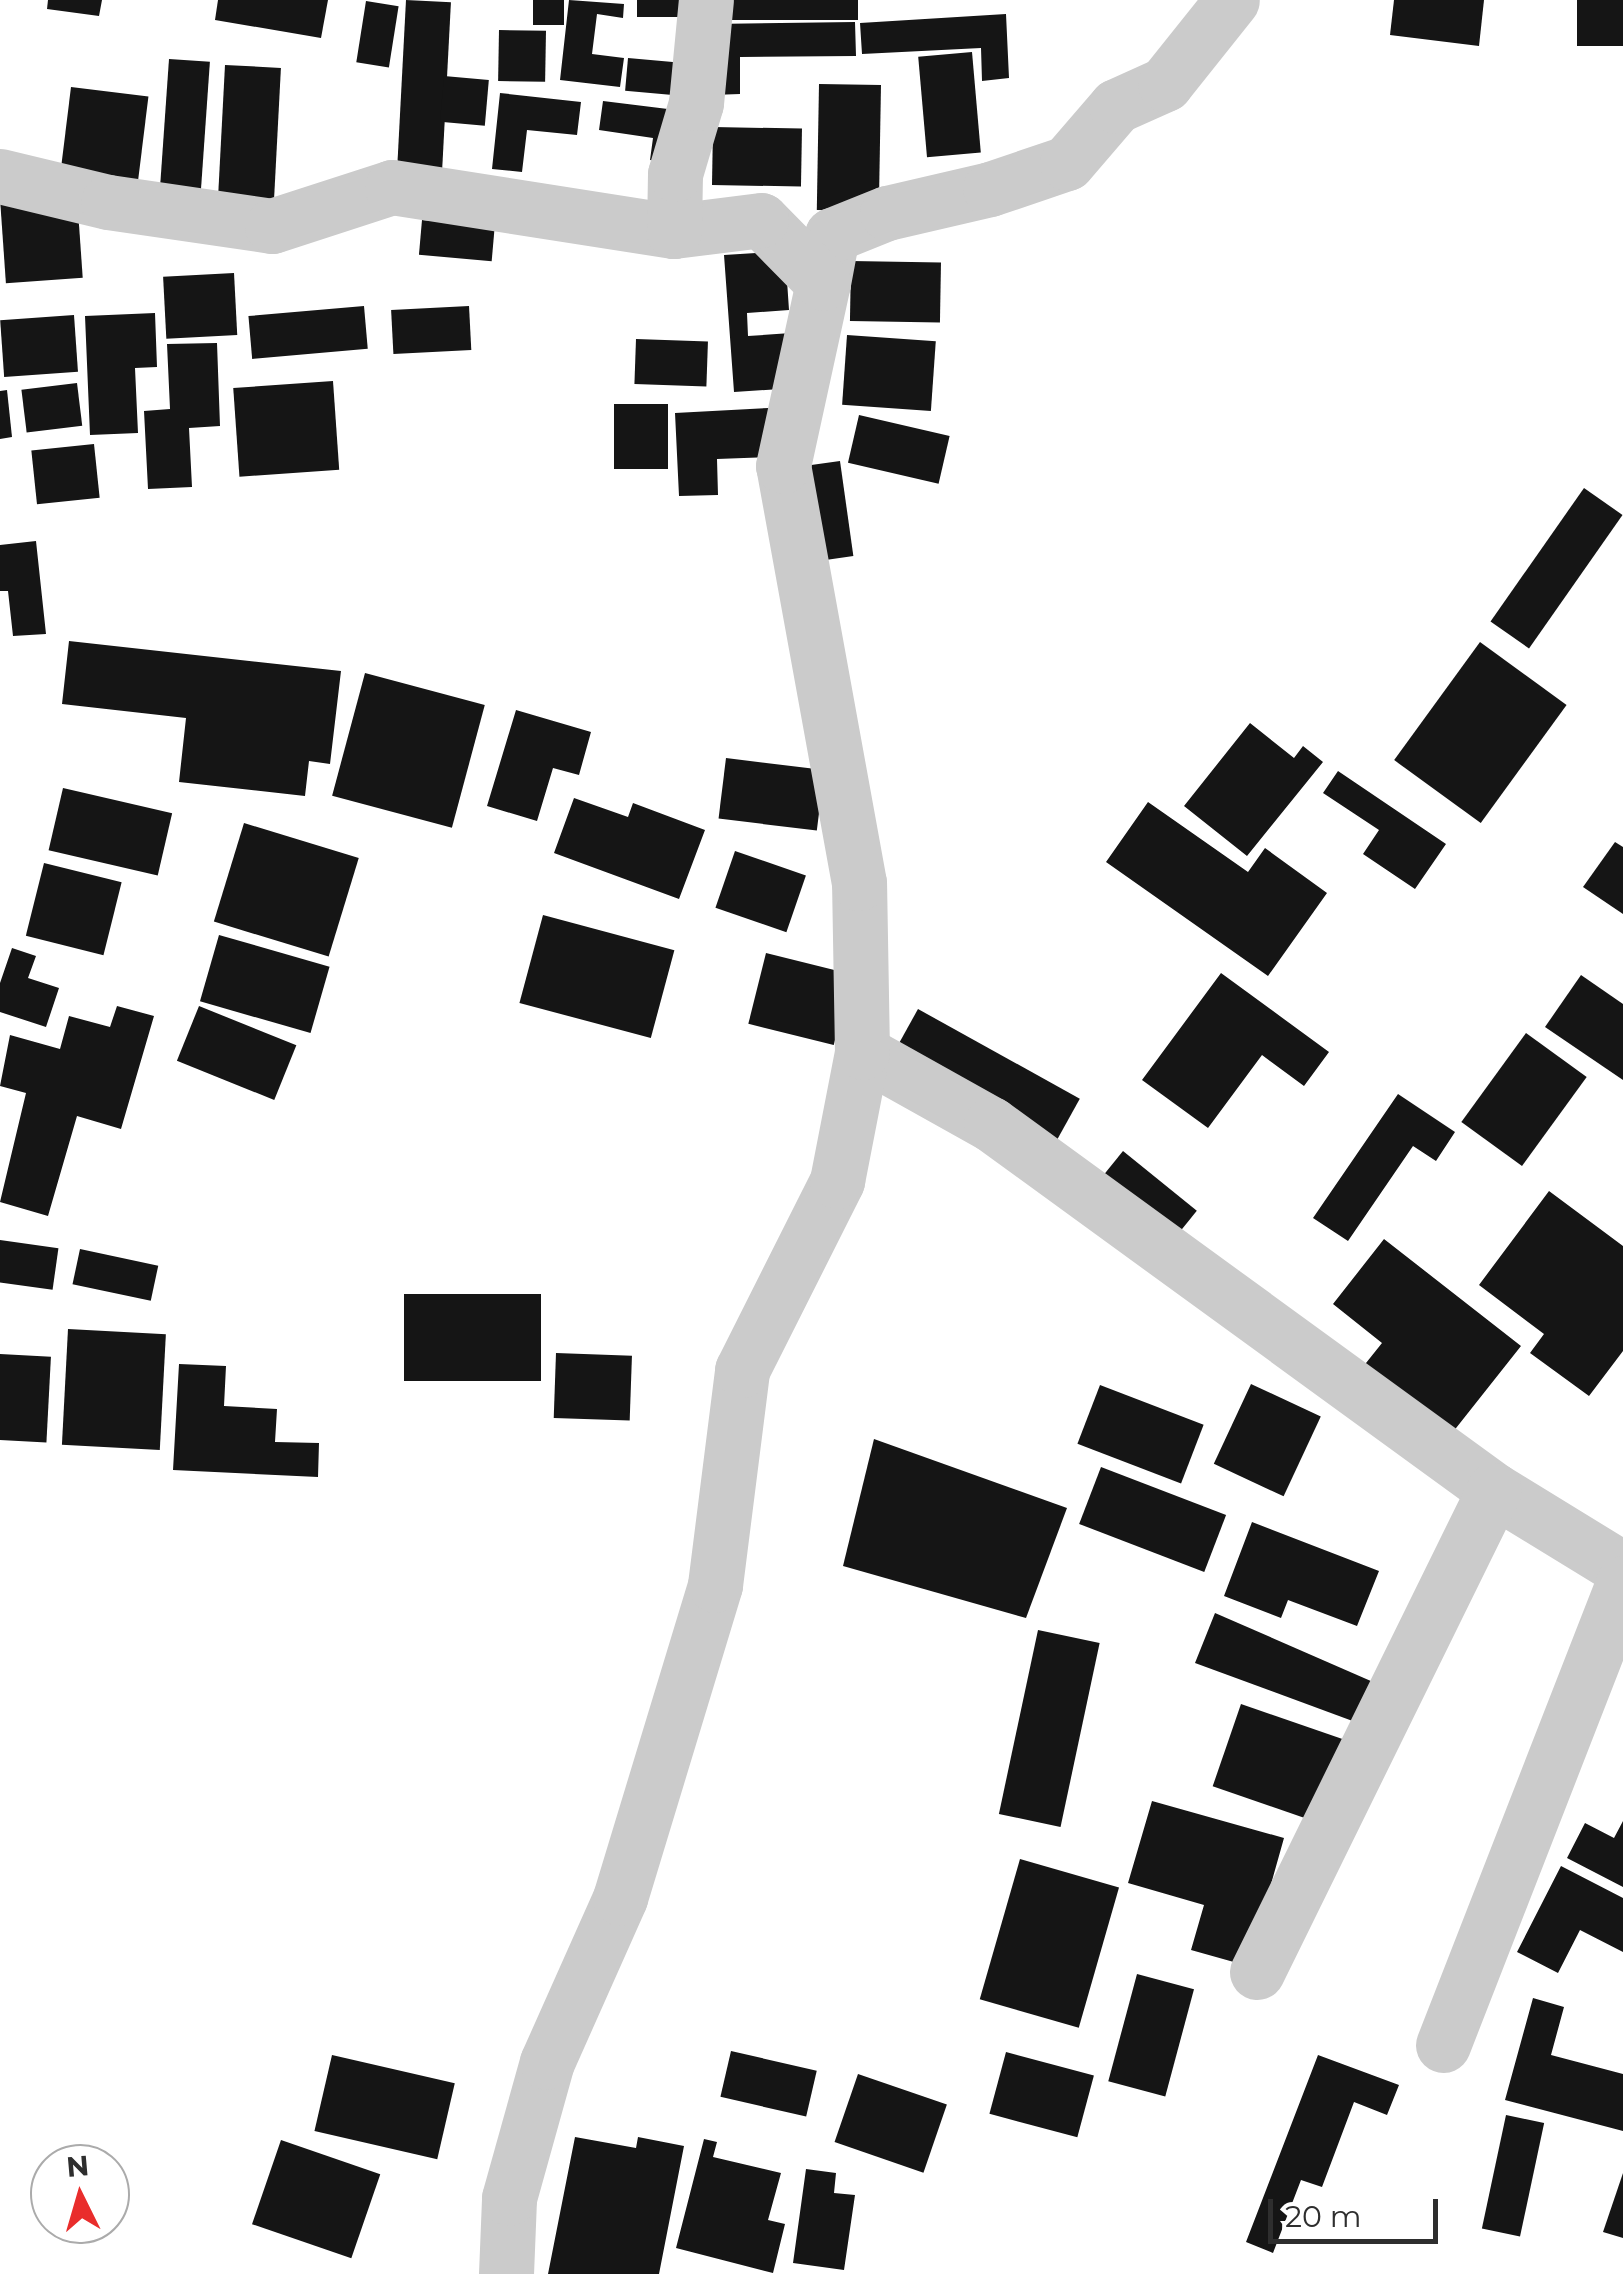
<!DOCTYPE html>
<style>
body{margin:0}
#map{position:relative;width:1623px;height:2274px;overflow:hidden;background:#fff;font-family:Montserrat,sans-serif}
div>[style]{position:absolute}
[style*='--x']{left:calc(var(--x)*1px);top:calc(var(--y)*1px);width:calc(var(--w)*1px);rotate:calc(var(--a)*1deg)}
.building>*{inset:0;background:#151515;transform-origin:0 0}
.minor>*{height:55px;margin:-27.5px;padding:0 27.5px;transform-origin:27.5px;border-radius:27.5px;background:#cbcbcb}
span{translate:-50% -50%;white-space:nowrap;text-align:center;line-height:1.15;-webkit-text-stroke:10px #fff;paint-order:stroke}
.north{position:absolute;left:30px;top:2144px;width:100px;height:100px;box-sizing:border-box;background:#fff;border:2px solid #ababab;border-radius:50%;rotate:355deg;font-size:28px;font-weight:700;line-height:40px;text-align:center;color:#2e2e2e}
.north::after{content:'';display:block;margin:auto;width:35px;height:45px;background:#e92d2c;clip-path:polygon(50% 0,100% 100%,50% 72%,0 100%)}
.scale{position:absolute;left:1268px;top:2199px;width:170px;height:45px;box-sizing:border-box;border:5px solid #2e2e2e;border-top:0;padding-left:12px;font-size:30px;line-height:35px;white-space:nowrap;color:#2e2e2e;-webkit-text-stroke:8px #fff;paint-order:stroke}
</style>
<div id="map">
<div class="building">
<div style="clip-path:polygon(48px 0,102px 0,99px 16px,47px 9px)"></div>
<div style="clip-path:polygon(218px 0,328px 0,321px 38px,215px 20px)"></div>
<div style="left:406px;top:0;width:45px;height:169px;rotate:3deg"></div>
<div style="left:533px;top:0;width:31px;height:25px"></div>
<div style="clip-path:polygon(569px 0,624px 4px,623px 18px,597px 14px,592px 54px,624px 58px,620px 87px,560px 80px)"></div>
<div style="left:637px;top:0;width:43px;height:17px"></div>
<div style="left:729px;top:0;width:129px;height:20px"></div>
<div style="clip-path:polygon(1394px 0,1484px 0,1479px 46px,1390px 35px)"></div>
<div style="left:1577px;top:0;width:46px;height:46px"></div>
<div style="left:366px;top:1px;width:33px;height:62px;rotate:9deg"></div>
<div style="clip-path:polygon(1006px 14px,1009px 78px,982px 81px,981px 48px,862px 54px,860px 23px)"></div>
<div style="clip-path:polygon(855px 22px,856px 56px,740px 57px,740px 94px,712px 95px,712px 24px)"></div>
<div style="left:499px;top:30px;width:47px;height:51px;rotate:1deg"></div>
<div style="left:972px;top:52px;width:101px;height:54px;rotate:85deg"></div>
<div style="left:628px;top:58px;width:59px;height:33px;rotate:5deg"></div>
<div style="left:169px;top:59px;width:41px;height:141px;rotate:4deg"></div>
<div style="left:225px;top:65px;width:56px;height:146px;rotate:3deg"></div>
<div style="left:444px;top:76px;width:45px;height:46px;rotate:5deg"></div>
<div style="left:819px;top:84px;width:62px;height:126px;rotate:1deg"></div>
<div style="left:71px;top:87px;width:78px;height:92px;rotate:7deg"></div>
<div style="clip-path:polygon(500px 93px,581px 102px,577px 135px,527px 130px,522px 172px,492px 169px)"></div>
<div style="clip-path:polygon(603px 101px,684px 111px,677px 164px,650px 160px,653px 138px,599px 130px)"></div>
<div style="left:713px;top:127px;width:89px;height:58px;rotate:1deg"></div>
<div style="left:77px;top:196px;width:82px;height:77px;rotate:86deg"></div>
<div style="left:422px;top:220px;width:73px;height:35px;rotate:5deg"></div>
<div style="clip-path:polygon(785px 251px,789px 310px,747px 313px,748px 336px,791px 333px,795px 388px,734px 392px,724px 255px)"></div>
<div style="left:851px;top:261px;width:90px;height:60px;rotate:1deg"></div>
<div style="left:234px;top:273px;width:62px;height:71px;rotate:87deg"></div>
<div style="left:364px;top:306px;width:43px;height:116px;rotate:85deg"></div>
<div style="left:469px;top:306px;width:44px;height:78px;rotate:87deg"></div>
<div style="clip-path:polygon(155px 313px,157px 367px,135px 368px,138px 433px,90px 435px,85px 316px)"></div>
<div style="left:74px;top:315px;width:57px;height:74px;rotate:86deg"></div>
<div style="left:847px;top:335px;width:89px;height:70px;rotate:4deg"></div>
<div style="left:636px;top:339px;width:72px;height:45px;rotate:2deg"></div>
<div style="clip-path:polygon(217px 343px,220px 426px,189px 428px,192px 487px,148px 489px,144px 411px,170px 409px,167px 344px)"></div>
<div style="left:333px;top:381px;width:89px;height:100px;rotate:86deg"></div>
<div style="left:77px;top:383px;width:43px;height:56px;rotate:83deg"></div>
<div style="clip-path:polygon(7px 390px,12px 437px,0 439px,0 391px)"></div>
<div style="left:614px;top:404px;width:54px;height:65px"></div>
<div style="clip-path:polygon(769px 408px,772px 457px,717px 459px,718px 495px,679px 496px,675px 413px)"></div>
<div style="left:859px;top:415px;width:93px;height:49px;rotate:13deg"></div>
<div style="left:94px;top:444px;width:54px;height:63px;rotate:84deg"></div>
<div style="left:840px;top:461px;width:96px;height:49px;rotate:82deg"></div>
<div style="left:1584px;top:488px;width:47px;height:163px;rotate:35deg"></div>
<div style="clip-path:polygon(36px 541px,46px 634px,13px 636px,8px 591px,0 591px,0 545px)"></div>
<div style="clip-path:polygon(69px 641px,341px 671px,330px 764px,309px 761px,305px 796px,179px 782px,186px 718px,62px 704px)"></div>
<div style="left:1480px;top:642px;width:107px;height:146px;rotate:36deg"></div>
<div style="left:365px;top:673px;width:124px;height:127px;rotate:15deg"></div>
<div style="clip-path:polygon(516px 710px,591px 732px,579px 775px,553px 768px,537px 821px,487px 806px)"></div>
<div style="clip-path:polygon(1250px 723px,1294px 758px,1303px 746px,1323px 762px,1247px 856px,1184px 806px)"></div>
<div style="left:726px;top:758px;width:99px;height:61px;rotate:7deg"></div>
<div style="clip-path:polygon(1338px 771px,1446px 844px,1415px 889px,1363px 854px,1379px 830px,1323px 793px)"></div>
<div style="left:63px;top:788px;width:112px;height:64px;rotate:13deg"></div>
<div style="clip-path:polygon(574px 798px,628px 817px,633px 803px,705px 830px,679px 899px,554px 853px)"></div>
<div style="clip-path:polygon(1148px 802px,1248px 872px,1265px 848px,1327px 893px,1268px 976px,1106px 862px)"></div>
<div style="left:244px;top:823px;width:120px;height:103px;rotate:17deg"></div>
<div style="clip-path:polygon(1615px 842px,1623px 847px,1623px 914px,1583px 887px)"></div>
<div style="left:735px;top:851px;width:75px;height:60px;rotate:19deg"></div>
<div style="left:44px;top:863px;width:80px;height:75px;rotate:14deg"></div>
<div style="left:543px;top:915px;width:136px;height:91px;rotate:15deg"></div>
<div style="left:219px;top:935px;width:115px;height:69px;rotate:16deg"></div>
<div style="clip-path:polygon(12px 948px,36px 956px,28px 978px,59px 988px,46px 1027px,0 1012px,0 983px)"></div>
<div style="left:766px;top:953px;width:88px;height:73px;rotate:14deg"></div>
<div style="clip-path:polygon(1221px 973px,1329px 1052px,1304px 1086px,1262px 1055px,1208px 1128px,1142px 1080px)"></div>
<div style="clip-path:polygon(1581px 975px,1623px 1004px,1623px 1080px,1545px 1027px)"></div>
<div style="clip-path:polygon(117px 1006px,154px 1016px,121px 1129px,77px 1116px,48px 1216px,0 1202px,26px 1093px,0 1086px,10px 1035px,60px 1049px,69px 1016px,110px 1027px)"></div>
<div style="left:199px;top:1006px;width:105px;height:59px;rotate:22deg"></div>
<div style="left:918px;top:1009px;width:185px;height:58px;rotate:29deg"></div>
<div style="left:1526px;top:1033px;width:75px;height:110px;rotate:36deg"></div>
<div style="clip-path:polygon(1398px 1094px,1455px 1132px,1436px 1161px,1413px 1146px,1348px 1241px,1313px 1218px)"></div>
<div style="left:1123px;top:1151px;width:95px;height:43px;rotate:39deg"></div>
<div style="clip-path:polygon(1549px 1191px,1623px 1246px,1623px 1351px,1589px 1396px,1530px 1353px,1544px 1334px,1479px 1285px)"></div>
<div style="clip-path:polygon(1384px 1239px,1521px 1346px,1445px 1442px,1358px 1373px,1382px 1343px,1333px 1304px)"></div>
<div style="left:0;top:1240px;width:59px;height:42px;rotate:8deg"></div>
<div style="left:80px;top:1249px;width:80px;height:36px;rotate:12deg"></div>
<div style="left:404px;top:1294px;width:137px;height:87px"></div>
<div style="left:68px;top:1329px;width:98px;height:116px;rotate:3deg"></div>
<div style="left:556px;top:1353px;width:76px;height:65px;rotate:2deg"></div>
<div style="left:0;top:1354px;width:51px;height:86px;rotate:3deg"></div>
<div style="clip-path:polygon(179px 1364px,226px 1366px,224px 1406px,277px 1409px,275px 1442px,319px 1443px,318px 1477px,173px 1470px)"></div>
<div style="left:1251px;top:1384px;width:77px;height:88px;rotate:25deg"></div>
<div style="left:1100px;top:1385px;width:111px;height:63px;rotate:21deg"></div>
<div style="clip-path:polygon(874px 1439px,1067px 1508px,1026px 1618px,843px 1566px)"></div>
<div style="left:1101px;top:1467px;width:134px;height:61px;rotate:21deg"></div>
<div style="clip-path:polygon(1252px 1522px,1379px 1571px,1357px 1626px,1288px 1600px,1281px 1618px,1224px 1596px)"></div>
<div style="clip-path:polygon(1215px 1613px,1380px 1685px,1358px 1723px,1195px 1663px)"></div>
<div style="left:1038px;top:1630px;width:63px;height:188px;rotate:12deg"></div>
<div style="left:1241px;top:1704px;width:108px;height:87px;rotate:19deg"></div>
<div style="clip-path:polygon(1152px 1801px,1284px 1838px,1248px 1966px,1191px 1950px,1204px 1905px,1128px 1883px)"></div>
<div style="clip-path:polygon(1623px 1821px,1623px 1887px,1567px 1858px,1585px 1823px,1614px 1838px)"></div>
<div style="left:1020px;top:1859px;width:103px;height:146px;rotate:16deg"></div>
<div style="clip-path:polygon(1561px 1866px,1623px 1898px,1623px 1952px,1580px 1930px,1558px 1973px,1517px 1952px)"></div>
<div style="left:1137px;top:1974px;width:59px;height:111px;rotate:15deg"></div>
<div style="clip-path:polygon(1533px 1998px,1564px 2007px,1551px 2055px,1623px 2074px,1623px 2131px,1505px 2100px)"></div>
<div style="left:731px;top:2051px;width:88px;height:47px;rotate:13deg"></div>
<div style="left:1006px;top:2052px;width:91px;height:64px;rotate:15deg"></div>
<div style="left:332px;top:2055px;width:126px;height:78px;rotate:13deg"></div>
<div style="clip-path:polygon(1318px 2055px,1399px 2085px,1387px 2115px,1354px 2102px,1322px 2187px,1301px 2180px,1273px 2253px,1246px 2242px)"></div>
<div style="left:858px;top:2074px;width:94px;height:72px;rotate:19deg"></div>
<div style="left:1506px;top:2115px;width:39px;height:116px;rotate:12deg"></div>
<div style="clip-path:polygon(575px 2137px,636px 2148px,638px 2137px,684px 2146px,659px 2274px,548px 2274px)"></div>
<div style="clip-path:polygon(704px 2139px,717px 2142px,713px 2157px,781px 2173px,768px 2220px,785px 2224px,773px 2273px,676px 2248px)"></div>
<div style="left:281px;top:2140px;width:105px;height:89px;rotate:19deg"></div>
<div style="clip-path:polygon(806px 2169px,836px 2173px,834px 2193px,855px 2195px,844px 2270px,793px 2263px)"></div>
<div style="clip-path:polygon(1623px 2173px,1623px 2238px,1603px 2232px)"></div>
</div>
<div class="minor">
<div style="--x:0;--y:176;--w:111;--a:13.5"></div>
<div style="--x:108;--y:202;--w:166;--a:8.3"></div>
<div style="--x:272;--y:226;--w:126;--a:-18"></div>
<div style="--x:392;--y:187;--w:285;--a:8.9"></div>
<div style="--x:823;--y:283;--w:49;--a:-79.4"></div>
<div style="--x:832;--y:235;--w:59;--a:-21.8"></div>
<div style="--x:887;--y:213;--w:106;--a:-13.1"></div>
<div style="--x:990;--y:189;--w:81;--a:-18.7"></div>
<div style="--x:1067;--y:163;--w:75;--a:-49.3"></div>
<div style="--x:1116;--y:106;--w:54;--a:-24.2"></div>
<div style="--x:1165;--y:84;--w:107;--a:-51.4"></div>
<div style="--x:862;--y:1052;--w:148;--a:29.2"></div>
<div style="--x:991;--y:1124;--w:622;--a:36.04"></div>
<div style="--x:1494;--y:1490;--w:151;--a:31.5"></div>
<div style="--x:1257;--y:1972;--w:537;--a:-63.82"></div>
<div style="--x:1443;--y:2045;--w:496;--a:-68.7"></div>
<div style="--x:506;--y:2274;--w:76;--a:-87.7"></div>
<div style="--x:509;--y:2198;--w:141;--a:-74.4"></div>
<div style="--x:547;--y:2062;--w:180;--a:-66"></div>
<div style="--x:620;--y:1898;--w:327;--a:-73.1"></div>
<div style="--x:715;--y:1585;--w:217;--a:-82.8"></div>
<div style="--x:742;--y:1370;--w:212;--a:-63.3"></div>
<div style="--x:837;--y:1181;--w:131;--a:-79"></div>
<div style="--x:862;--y:1052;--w:169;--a:-91"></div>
<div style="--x:859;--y:883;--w:424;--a:-100.3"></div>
<div style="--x:783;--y:466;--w:187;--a:-77.7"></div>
<div style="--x:823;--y:283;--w:88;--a:-134.5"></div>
<div style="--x:761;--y:220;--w:88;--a:172.8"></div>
<div style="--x:674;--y:231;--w:57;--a:-89"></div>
<div style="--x:675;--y:174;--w:74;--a:-73.5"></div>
<div style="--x:696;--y:103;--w:103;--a:-84.5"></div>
</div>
<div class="north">N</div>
<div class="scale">20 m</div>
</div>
